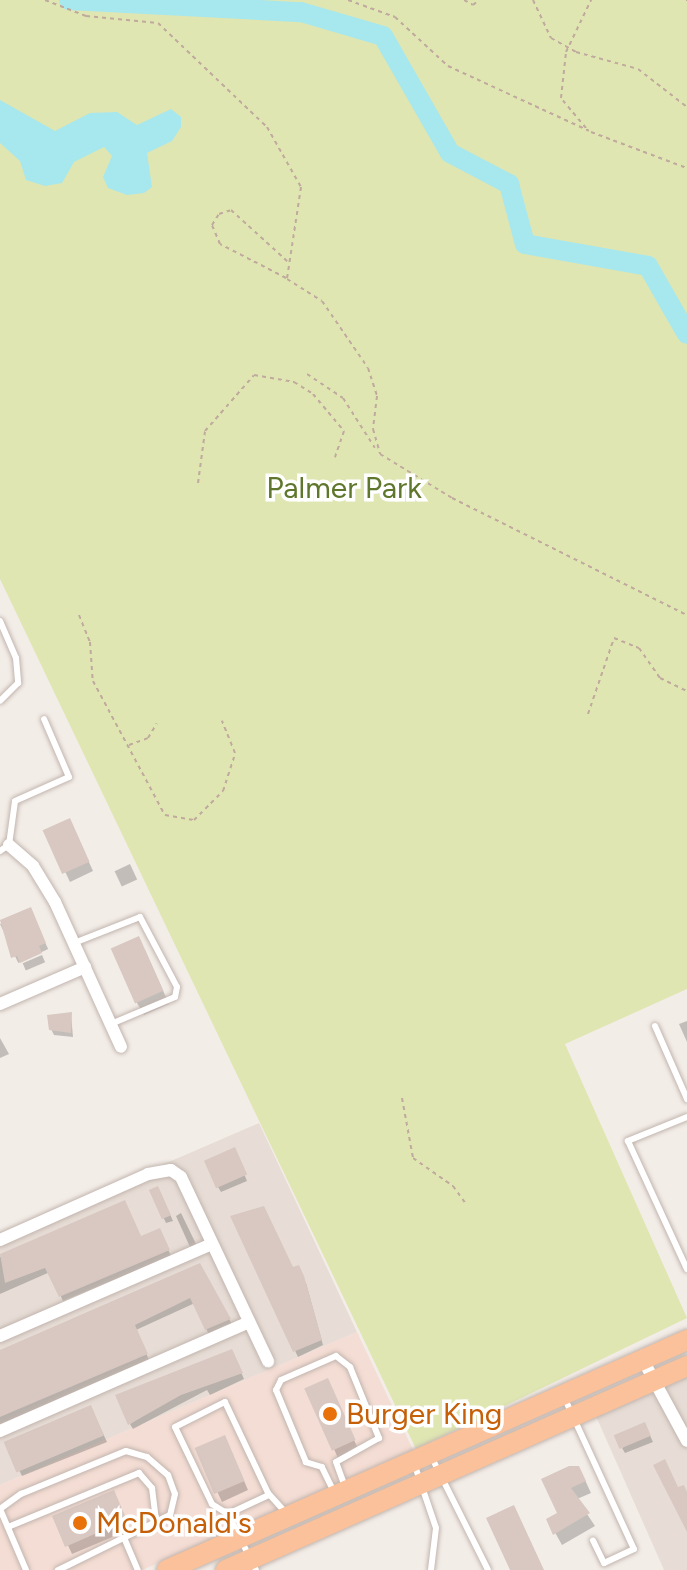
<!DOCTYPE html>
<style>
body{margin:0}
#map{position:relative;width:687px;height:1570px;overflow:hidden;background:#f3ede8;font-family:Figtree,sans-serif}
div>[style]{position:absolute}
[style*='--x']{left:calc(var(--x)*1px);top:calc(var(--y)*1px);width:calc(var(--w)*1px);rotate:calc(var(--a)*1deg)}
.residential>*{inset:0;background:#e7ddd6}
.commercial>*{inset:0;background:#f4ddd4}
.green>*{inset:0;background:#dfe6b2}
.water>*{inset:0;background:#a7e7ee}
.shadow>*{inset:0;background:#0003;transform-origin:0 0}
.river>*{height:20px;margin:-10px;padding:0 10px;transform-origin:10px;border-radius:10px;background:#a7e7ee}
.building>*{inset:0;background:#d8c8c1;transform-origin:0 0}
.path>*{height:2px;margin-top:-1px;transform-origin:0;background:repeating-linear-gradient(90deg,#c0a99d 0 4px,transparent 0 8px)}
.roads{filter:drop-shadow(0 0 2px #c2b5ae) drop-shadow(0 0 2px #c2b5ae)}
.lane>*{height:6px;margin:-3px;padding:0 3px;transform-origin:3px;border-radius:3px;background:#fff}
.street>*{height:12px;margin:-6px;padding:0 6px;transform-origin:6px;border-radius:6px;background:#fff}
.primary>*{height:20px;margin:-10px;padding:0 10px;transform-origin:10px;border-radius:10px;background:#fac19a}
.dots>*{width:22px;height:22px;translate:-50% -50%;box-sizing:border-box;border:4px solid #fff;border-radius:50%}
span{translate:-50% -50%;white-space:nowrap;text-align:center;line-height:1.15;-webkit-text-stroke:7px #fff;paint-order:stroke}
.park-label{font-size:30px;color:#5f772c}
.food-label{font-size:30px;color:#c56008}
.left{translate:0 -50%;text-align:left}
</style>
<div id="map">
<div class="residential">
<div style="clip-path:polygon(259px 1123px,357px 1332px,0 1485px,0 1235px)"></div>
<div style="clip-path:polygon(687px 1374px,687px 1570px,664px 1570px,595px 1414px)"></div>
</div>
<div class="commercial">
<div style="clip-path:polygon(357px 1332px,415px 1454px,142px 1570px,0 1570px,0 1485px)"></div>
</div>
<div class="green">
<div style="clip-path:polygon(0 0,687px 0,687px 989px,565px 1044px,687px 1318px,416px 1449px,0 579px)"></div>
</div>
<div class="water">
<div style="clip-path:polygon(0 100px,55px 131px,90px 113px,117px 112px,137px 125px,171px 109px,181px 117px,181px 127px,172px 141px,147px 153px,152px 187px,144px 193px,127px 195px,108px 188px,103px 177px,112px 156px,104px 147px,74px 162px,62px 183px,45px 186px,26px 180px,20px 161px,0 143px)"></div>
</div>
<div class="shadow">
<div style="clip-path:polygon(74px 829px,93px 871px,70px 882px,46px 831px)"></div>
<div style="left:130px;top:864px;width:17px;height:17px;rotate:65deg"></div>
<div style="left:30px;top:910px;width:43px;height:33px;rotate:65deg"></div>
<div style="clip-path:polygon(145px 950px,169px 1004px,144px 1015px,137px 1003px)"></div>
<div style="left:42px;top:955px;width:8px;height:21px;rotate:67deg"></div>
<div style="clip-path:polygon(71px 1014px,73px 1037px,54px 1035px,51px 1029px)"></div>
<div style="clip-path:polygon(687px 1021px,687px 1042px,679px 1024px)"></div>
<div style="clip-path:polygon(0 1038px,9px 1054px,0 1058px)"></div>
<div style="clip-path:polygon(235px 1152px,247px 1181px,221px 1192px,218px 1187px)"></div>
<div style="clip-path:polygon(151px 1192px,161px 1194px,173px 1221px,166px 1223px)"></div>
<div style="clip-path:polygon(125px 1203px,141px 1239px,162px 1236px,171px 1256px,63px 1301px,50px 1272px,0 1294px,0 1257px)"></div>
<div style="clip-path:polygon(181px 1213px,196px 1244px,190px 1247px,176px 1216px)"></div>
<div style="clip-path:polygon(233px 1218px,306px 1283px,323px 1345px,298px 1357px)"></div>
<div style="clip-path:polygon(199px 1266px,232px 1324px,209px 1335px,195px 1303px,136px 1330px,149px 1360px,0 1425px,0 1354px)"></div>
<div style="clip-path:polygon(234px 1356px,244px 1379px,210px 1395px,207px 1390px,133px 1429px,130px 1424px)"></div>
<div style="clip-path:polygon(307px 1389px,332px 1389px,358px 1449px,338px 1458px)"></div>
<div style="clip-path:polygon(94px 1414px,107px 1442px,22px 1476px,6px 1443px)"></div>
<div style="clip-path:polygon(647px 1429px,653px 1442px,625px 1453px,622px 1448px)"></div>
<div style="clip-path:polygon(229px 1446px,248px 1490px,222px 1502px,198px 1450px)"></div>
<div style="clip-path:polygon(585px 1480px,591px 1493px,577px 1499px,595px 1526px,562px 1545px,548px 1520px,560px 1514px,544px 1481px)"></div>
<div style="clip-path:polygon(118px 1501px,127px 1531px,72px 1554px,55px 1517px)"></div>
</div>
<div class="river">
<div style="--x:69;--y:0;--w:232;--a:3"></div>
<div style="--x:301;--y:12;--w:85;--a:16.3"></div>
<div style="--x:383;--y:36;--w:135;--a:60.2"></div>
<div style="--x:450;--y:153;--w:67;--a:27.7"></div>
<div style="--x:509;--y:184;--w:62;--a:75.1"></div>
<div style="--x:525;--y:244;--w:125;--a:10.1"></div>
<div style="--x:648;--y:266;--w:78;--a:60.2"></div>
</div>
<div class="building">
<div style="left:70px;top:818px;width:48px;height:30px;rotate:66deg"></div>
<div style="clip-path:polygon(31px 907px,46px 943px,39px 946px,42px 953px,20px 963px,17px 956px,11px 958px,0 920px)"></div>
<div style="left:139px;top:936px;width:60px;height:31px;rotate:66deg"></div>
<div style="clip-path:polygon(72px 1012px,71px 1033px,49px 1030px,47px 1015px)"></div>
<div style="left:235px;top:1147px;width:30px;height:34px;rotate:66deg"></div>
<div style="left:158px;top:1186px;width:32px;height:10px;rotate:66deg"></div>
<div style="clip-path:polygon(125px 1200px,141px 1236px,160px 1228px,170px 1250px,59px 1297px,45px 1268px,5px 1283px,0 1254px)"></div>
<div style="clip-path:polygon(264px 1206px,293px 1267px,299px 1265px,304px 1276px,322px 1340px,293px 1352px,230px 1216px)"></div>
<div style="clip-path:polygon(200px 1263px,231px 1319px,205px 1330px,190px 1298px,182px 1302px,135px 1325px,148px 1354px,0 1417px,0 1350px)"></div>
<div style="clip-path:polygon(232px 1349px,243px 1373px,181px 1395px,128px 1425px,115px 1395px)"></div>
<div style="left:328px;top:1378px;width:68px;height:26px;rotate:66deg"></div>
<div style="left:91px;top:1405px;width:33px;height:95px;rotate:67deg"></div>
<div style="left:645px;top:1422px;width:15px;height:34px;rotate:67deg"></div>
<div style="left:225px;top:1435px;width:50px;height:33px;rotate:67deg"></div>
<div style="clip-path:polygon(665px 1459px,678px 1487px,684px 1485px,687px 1492px,687px 1532px,653px 1465px)"></div>
<div style="clip-path:polygon(569px 1466px,579px 1466px,586px 1481px,571px 1488px,590px 1513px,553px 1535px,546px 1519px,557px 1513px,541px 1479px)"></div>
<div style="clip-path:polygon(114px 1490px,126px 1518px,122px 1522px,65px 1547px,52px 1516px)"></div>
<div style="clip-path:polygon(514px 1505px,544px 1570px,510px 1570px,486px 1518px)"></div>
</div>
<div class="path">
<div style="--x:45;--y:0;--w:44;--a:21.3"></div>
<div style="--x:86;--y:16;--w:72;--a:5.6"></div>
<div style="--x:158;--y:23;--w:151;--a:43.7"></div>
<div style="--x:267;--y:127;--w:69;--a:60.5"></div>
<div style="--x:301;--y:187;--w:93;--a:98.7"></div>
<div style="--x:287;--y:279;--w:41;--a:32.2"></div>
<div style="--x:322;--y:301;--w:81;--a:55.5"></div>
<div style="--x:368;--y:368;--w:29;--a:72"></div>
<div style="--x:377;--y:396;--w:33;--a:97"></div>
<div style="--x:373;--y:429;--w:26;--a:74"></div>
<div style="--x:380;--y:454;--w:84;--a:31.4"></div>
<div style="--x:452;--y:498;--w:263;--a:26.5"></div>
<div style="--x:348;--y:0;--w:50;--a:19.9"></div>
<div style="--x:395;--y:17;--w:72;--a:42.8"></div>
<div style="--x:448;--y:66;--w:155;--a:24.7"></div>
<div style="--x:464;--y:0;--w:10;--a:29"></div>
<div style="--x:473;--y:5;--w:8;--a:-40"></div>
<div style="--x:533;--y:0;--w:42;--a:64.7"></div>
<div style="--x:551;--y:38;--w:29;--a:29"></div>
<div style="--x:576;--y:52;--w:64;--a:15.3"></div>
<div style="--x:638;--y:69;--w:62;--a:37.8"></div>
<div style="--x:686;--y:0;--w:1;--a:0"></div>
<div style="--x:586;--y:128;--w:39;--a:-130"></div>
<div style="--x:561;--y:98;--w:46;--a:-83.8"></div>
<div style="--x:566;--y:52;--w:58;--a:-64.3"></div>
<div style="--x:591;--y:132;--w:103;--a:20.6"></div>
<div style="--x:286;--y:278;--w:74;--a:-152.7"></div>
<div style="--x:220;--y:244;--w:21;--a:-113"></div>
<div style="--x:212;--y:225;--w:13;--a:-58"></div>
<div style="--x:219;--y:214;--w:13;--a:-18"></div>
<div style="--x:231;--y:210;--w:76;--a:42.3"></div>
<div style="--x:307;--y:374;--w:43;--a:33.7"></div>
<div style="--x:343;--y:398;--w:59;--a:57.4"></div>
<div style="--x:198;--y:483;--w:52;--a:-82.3"></div>
<div style="--x:205;--y:431;--w:74;--a:-48.8"></div>
<div style="--x:254;--y:375;--w:41;--a:9.9"></div>
<div style="--x:294;--y:382;--w:22;--a:32"></div>
<div style="--x:313;--y:394;--w:48;--a:50"></div>
<div style="--x:344;--y:431;--w:28;--a:109"></div>
<div style="--x:79;--y:615;--w:29;--a:68"></div>
<div style="--x:90;--y:642;--w:39;--a:86"></div>
<div style="--x:93;--y:681;--w:152;--a:61.8"></div>
<div style="--x:165;--y:815;--w:29;--a:10"></div>
<div style="--x:194;--y:820;--w:41;--a:-45"></div>
<div style="--x:223;--y:791;--w:40;--a:-72"></div>
<div style="--x:235;--y:753;--w:35;--a:-112"></div>
<div style="--x:588;--y:714;--w:80;--a:-71.1"></div>
<div style="--x:614;--y:638;--w:27;--a:22"></div>
<div style="--x:639;--y:648;--w:37;--a:55"></div>
<div style="--x:660;--y:678;--w:30;--a:26"></div>
<div style="--x:129;--y:745;--w:20;--a:-20"></div>
<div style="--x:148;--y:738;--w:17;--a:-59"></div>
<div style="--x:402;--y:1098;--w:61;--a:79.6"></div>
<div style="--x:413;--y:1158;--w:49;--a:35"></div>
<div style="--x:453;--y:1186;--w:22;--a:54"></div>
</div>
<div class="roads">
<div class="lane">
<div style="--x:0;--y:621;--w:40;--a:66.6"></div>
<div style="--x:16;--y:658;--w:25;--a:85"></div>
<div style="--x:18;--y:683;--w:25;--a:135"></div>
<div style="--x:0;--y:851;--w:11;--a:-34"></div>
<div style="--x:9;--y:845;--w:44;--a:-82.2"></div>
<div style="--x:15;--y:801;--w:59;--a:-24"></div>
<div style="--x:69;--y:777;--w:63;--a:-113.3"></div>
<div style="--x:74;--y:943;--w:71;--a:-21.5"></div>
<div style="--x:140;--y:917;--w:79;--a:62.1"></div>
<div style="--x:177;--y:987;--w:10;--a:101"></div>
<div style="--x:175;--y:997;--w:69;--a:157.1"></div>
<div style="--x:655;--y:1026;--w:80;--a:66.3"></div>
<div style="--x:687;--y:1117;--w:64;--a:157.9"></div>
<div style="--x:628;--y:1141;--w:141;--a:65.3"></div>
<div style="--x:565;--y:1399;--w:165;--a:65.3"></div>
<div style="--x:634;--y:1549;--w:33;--a:155"></div>
<div style="--x:604;--y:1563;--w:25;--a:-116"></div>
<div style="--x:431;--y:1456;--w:127;--a:63.4"></div>
<div style="--x:415;--y:1466;--w:65;--a:71.3"></div>
<div style="--x:436;--y:1528;--w:42;--a:96.8"></div>
<div style="--x:334;--y:1492;--w:28;--a:-116"></div>
<div style="--x:322;--y:1467;--w:17;--a:-163"></div>
<div style="--x:306;--y:1462;--w:78;--a:-112.6"></div>
<div style="--x:276;--y:1390;--w:11;--a:-63"></div>
<div style="--x:281;--y:1380;--w:60;--a:-23.6"></div>
<div style="--x:336;--y:1356;--w:18;--a:38"></div>
<div style="--x:350;--y:1367;--w:77;--a:67.8"></div>
<div style="--x:379;--y:1438;--w:49;--a:150.8"></div>
<div style="--x:336;--y:1462;--w:27;--a:70"></div>
<div style="--x:228;--y:1514;--w:45;--a:-24.9"></div>
<div style="--x:8;--y:1527;--w:142;--a:-22.4"></div>
<div style="--x:139;--y:1473;--w:20;--a:49"></div>
<div style="--x:152;--y:1488;--w:35;--a:83"></div>
<div style="--x:125;--y:1540;--w:33;--a:67"></div>
<div style="--x:26;--y:1570;--w:66;--a:-113.1"></div>
<div style="--x:0;--y:1509;--w:26;--a:-36"></div>
<div style="--x:21;--y:1494;--w:113;--a:-22.3"></div>
<div style="--x:126;--y:1451;--w:22;--a:16"></div>
<div style="--x:147;--y:1457;--w:28;--a:41"></div>
<div style="--x:168;--y:1475;--w:20;--a:70"></div>
<div style="--x:175;--y:1494;--w:22;--a:103"></div>
<div style="--x:170;--y:1515;--w:125;--a:153.8"></div>
<div style="--x:256;--y:1570;--w:63;--a:-116.6"></div>
<div style="--x:228;--y:1514;--w:19;--a:-148"></div>
<div style="--x:212;--y:1504;--w:85;--a:-115.7"></div>
<div style="--x:175;--y:1427;--w:56;--a:-26.6"></div>
<div style="--x:225;--y:1402;--w:101;--a:64.7"></div>
<div style="--x:268;--y:1493;--w:24;--a:48"></div>
</div>
<div class="street">
<div style="--x:9;--y:845;--w:32;--a:41"></div>
<div style="--x:33;--y:866;--w:42;--a:58.6"></div>
<div style="--x:55;--y:902;--w:159;--a:65.5"></div>
<div style="--x:0;--y:1004;--w:93;--a:-23.5"></div>
<div style="--x:0;--y:1240;--w:162;--a:-24"></div>
<div style="--x:148;--y:1174;--w:23;--a:-10"></div>
<div style="--x:171;--y:1170;--w:12;--a:35"></div>
<div style="--x:181;--y:1177;--w:204;--a:64.7"></div>
<div style="--x:0;--y:1336;--w:231;--a:-23.5"></div>
<div style="--x:643;--y:1360;--w:92;--a:61.5"></div>
<div style="--x:0;--y:1431;--w:272;--a:-23.6"></div>
</div>
<div class="primary">
<div style="--x:167;--y:1570;--w:569;--a:-23.86"></div>
<div style="--x:226;--y:1570;--w:504;--a:-23.87"></div>
</div>
</div>
<div class="dots">
<div style="left:330px;top:1414px;background:#e8710a"></div>
<div style="left:80px;top:1523px;background:#e8710a"></div>
</div>
<div class="park-label">
<span style="left:344px;top:488px">Palmer Park</span>
</div>
<div class="food-label">
<span class="left" style="left:346px;top:1414px">Burger King</span>
<span class="left" style="left:96px;top:1523px">McDonald's</span>
</div>
</div>
